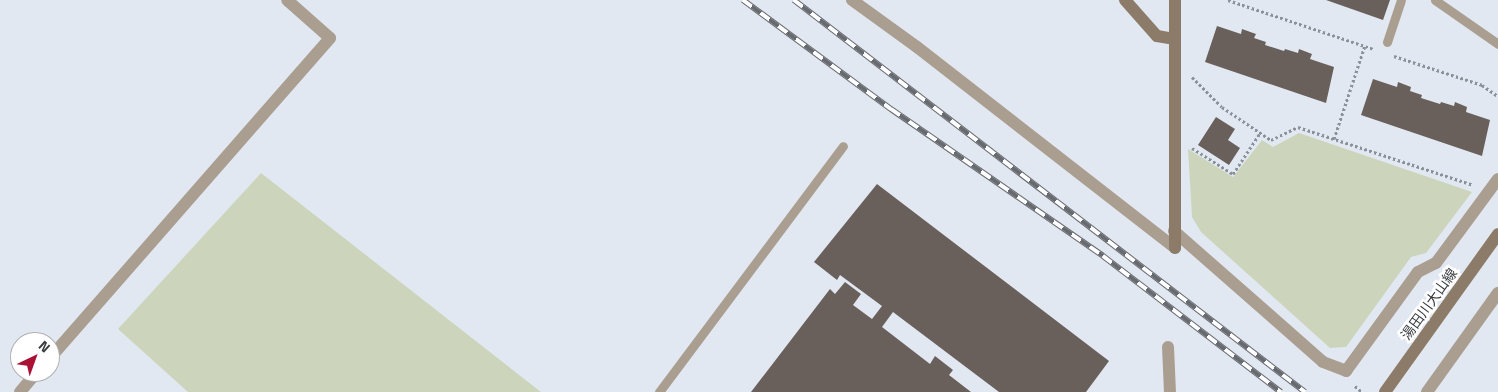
<!DOCTYPE html>
<meta charset="utf-8">
<style>
body{margin:0}
#map{position:relative;width:1498px;height:392px;overflow:hidden;background:#e2e8f1;font-family:"Titillium Web","Noto Sans JP",sans-serif}
div>[style]{position:absolute}
[style*='--x']{left:calc(var(--x)*1px);top:calc(var(--y)*1px);width:calc(var(--w)*1px);rotate:calc(var(--a)*1deg)}
.green>*{inset:0;background:#ccd5bb}
.building>*{inset:0;background:#69605c}
.path>*{height:3px;margin-top:-1.5px;transform-origin:0;background:repeating-linear-gradient(90deg,#8c9097 0 2.5px,transparent 0 5px)}
.lane>*{height:9px;margin:-4.5px;padding:0 4.5px;transform-origin:4.5px;border-radius:4.5px;background:#aa9e91}
.street>*{height:12px;margin:-6px;padding:0 6px;transform-origin:6px;border-radius:6px;background:#aa9e91}
.secondary>*{height:12px;margin:-6px;padding:0 6px;transform-origin:6px;border-radius:6px;background:#8b7b68}
.rail>*{height:5.5px;margin-top:-2.75px;transform-origin:0;background:repeating-linear-gradient(90deg,#fff 0 11px,#676a6f 0 22px);box-sizing:border-box;border-block:1px solid #676a6f}
span{translate:-50% -50%;white-space:nowrap;text-align:center;line-height:1.15;-webkit-text-stroke:5px #fff;paint-order:stroke}
.street-label{font-size:14px;color:#393b3f}
.north{position:absolute;left:10px;top:332px;width:50px;height:50px;box-sizing:border-box;background:#fff;border:1px solid #b0b1b2;border-radius:50%;rotate:42deg;font-size:14px;font-weight:700;line-height:20px;text-align:center;color:#393b3f}
.north::after{content:'';display:block;margin:auto;width:18px;height:22px;background:#a91235;clip-path:polygon(50% 0,100% 100%,50% 72%,0 100%)}
</style>
<div id="map">
<div class="green">
<div style="clip-path:polygon(1299px 133px,1472px 192px,1426px 253px,1411px 257px,1346px 347px,1330px 348px,1201px 232px,1192px 217px,1188px 149px,1233px 177px,1262px 140px,1273px 147px)"></div>
<div style="clip-path:polygon(261px 173px,541px 392px,188px 392px,118px 329px)"></div>
</div>
<div class="building">
<div style="clip-path:polygon(1326px 0,1390px 0,1383px 20px)"></div>
<div style="clip-path:polygon(1217px 26px,1241px 34px,1242px 29px,1256px 34px,1254px 38px,1266px 42px,1265px 45px,1284px 51px,1285px 49px,1298px 53px,1299px 49px,1312px 54px,1310px 59px,1334px 67px,1326px 103px,1205px 62px)"></div>
<div style="clip-path:polygon(1373px 79px,1397px 87px,1398px 82px,1411px 87px,1410px 91px,1422px 95px,1421px 98px,1440px 104px,1441px 102px,1454px 106px,1455px 102px,1467px 107px,1466px 112px,1490px 120px,1482px 156px,1361px 115px)"></div>
<div style="clip-path:polygon(1216px 117px,1235px 129px,1228px 140px,1240px 148px,1229px 165px,1198px 145px)"></div>
<div style="clip-path:polygon(877px 184px,1109px 361px,1086px 392px,999px 392px,893px 312px,882px 327px,930px 364px,935px 356px,953px 370px,949px 375px,971px 392px,751px 392px,830px 289px,835px 294px,845px 282px,861px 294px,853px 305px,872px 319px,882px 306px,840px 275px,837px 280px,814px 262px)"></div>
</div>
<div class="path">
<div style="--x:1228;--y:0;--w:154;--a:18.6"></div>
<div style="--x:1394;--y:56;--w:93;--a:18.2"></div>
<div style="--x:1482;--y:85;--w:19;--a:35"></div>
<div style="--x:1192;--y:77;--w:42;--a:45"></div>
<div style="--x:1222;--y:107;--w:59;--a:34"></div>
<div style="--x:1271;--y:140;--w:30;--a:-26"></div>
<div style="--x:1298;--y:127;--w:184;--a:18.3"></div>
<div style="--x:1334;--y:139;--w:99;--a:-71.7"></div>
<div style="--x:1192;--y:148;--w:49;--a:32.4"></div>
<div style="--x:1233;--y:174;--w:49;--a:-56.6"></div>
<div style="--x:1355;--y:386;--w:9;--a:41"></div>
</div>
<div class="lane">
<div style="--x:1435;--y:0;--w:77;--a:34.9"></div>
<div style="--x:1387;--y:42;--w:44;--a:-71.6"></div>
<div style="--x:659;--y:392;--w:307;--a:-53.2"></div>
</div>
<div class="street">
<div style="--x:852;--y:0;--w:80;--a:35.9"></div>
<div style="--x:917;--y:47;--w:327;--a:37.9"></div>
<div style="--x:1174;--y:231;--w:198;--a:41.3"></div>
<div style="--x:1323;--y:362;--w:25;--a:21"></div>
<div style="--x:1346;--y:371;--w:122;--a:-54"></div>
<div style="--x:1418;--y:272;--w:20;--a:-27"></div>
<div style="--x:1436;--y:263;--w:104;--a:-53.6"></div>
<div style="--x:1168;--y:347;--w:45;--a:87.5"></div>
<div style="--x:50;--y:358;--w:425;--a:-48.8"></div>
<div style="--x:330;--y:38;--w:57;--a:-138.5"></div>
<div style="--x:20;--y:392;--w:26;--a:-50"></div>
<div style="--x:1427;--y:392;--w:122;--a:-54.4"></div>
</div>
<div class="secondary">
<div style="--x:1125;--y:0;--w:48;--a:48.4"></div>
<div style="--x:1157;--y:36;--w:17;--a:10"></div>
<div style="--x:1175;--y:248;--w:248;--a:-90"></div>
<div style="--x:1385;--y:392;--w:194;--a:-54.4"></div>
</div>
<div class="rail">
<div style="--x:743;--y:0;--w:184;--a:36.4"></div>
<div style="--x:891;--y:109;--w:258;--a:34.7"></div>
<div style="--x:1103;--y:256;--w:224;--a:37.4"></div>
<div style="--x:794;--y:0;--w:644;--a:37.49"></div>
</div>
<div class="street-label">
<span style="left:1429px;top:304px;rotate:-54deg">湯田川大山線</span>
</div>
<div class="north">N</div>
</div>
